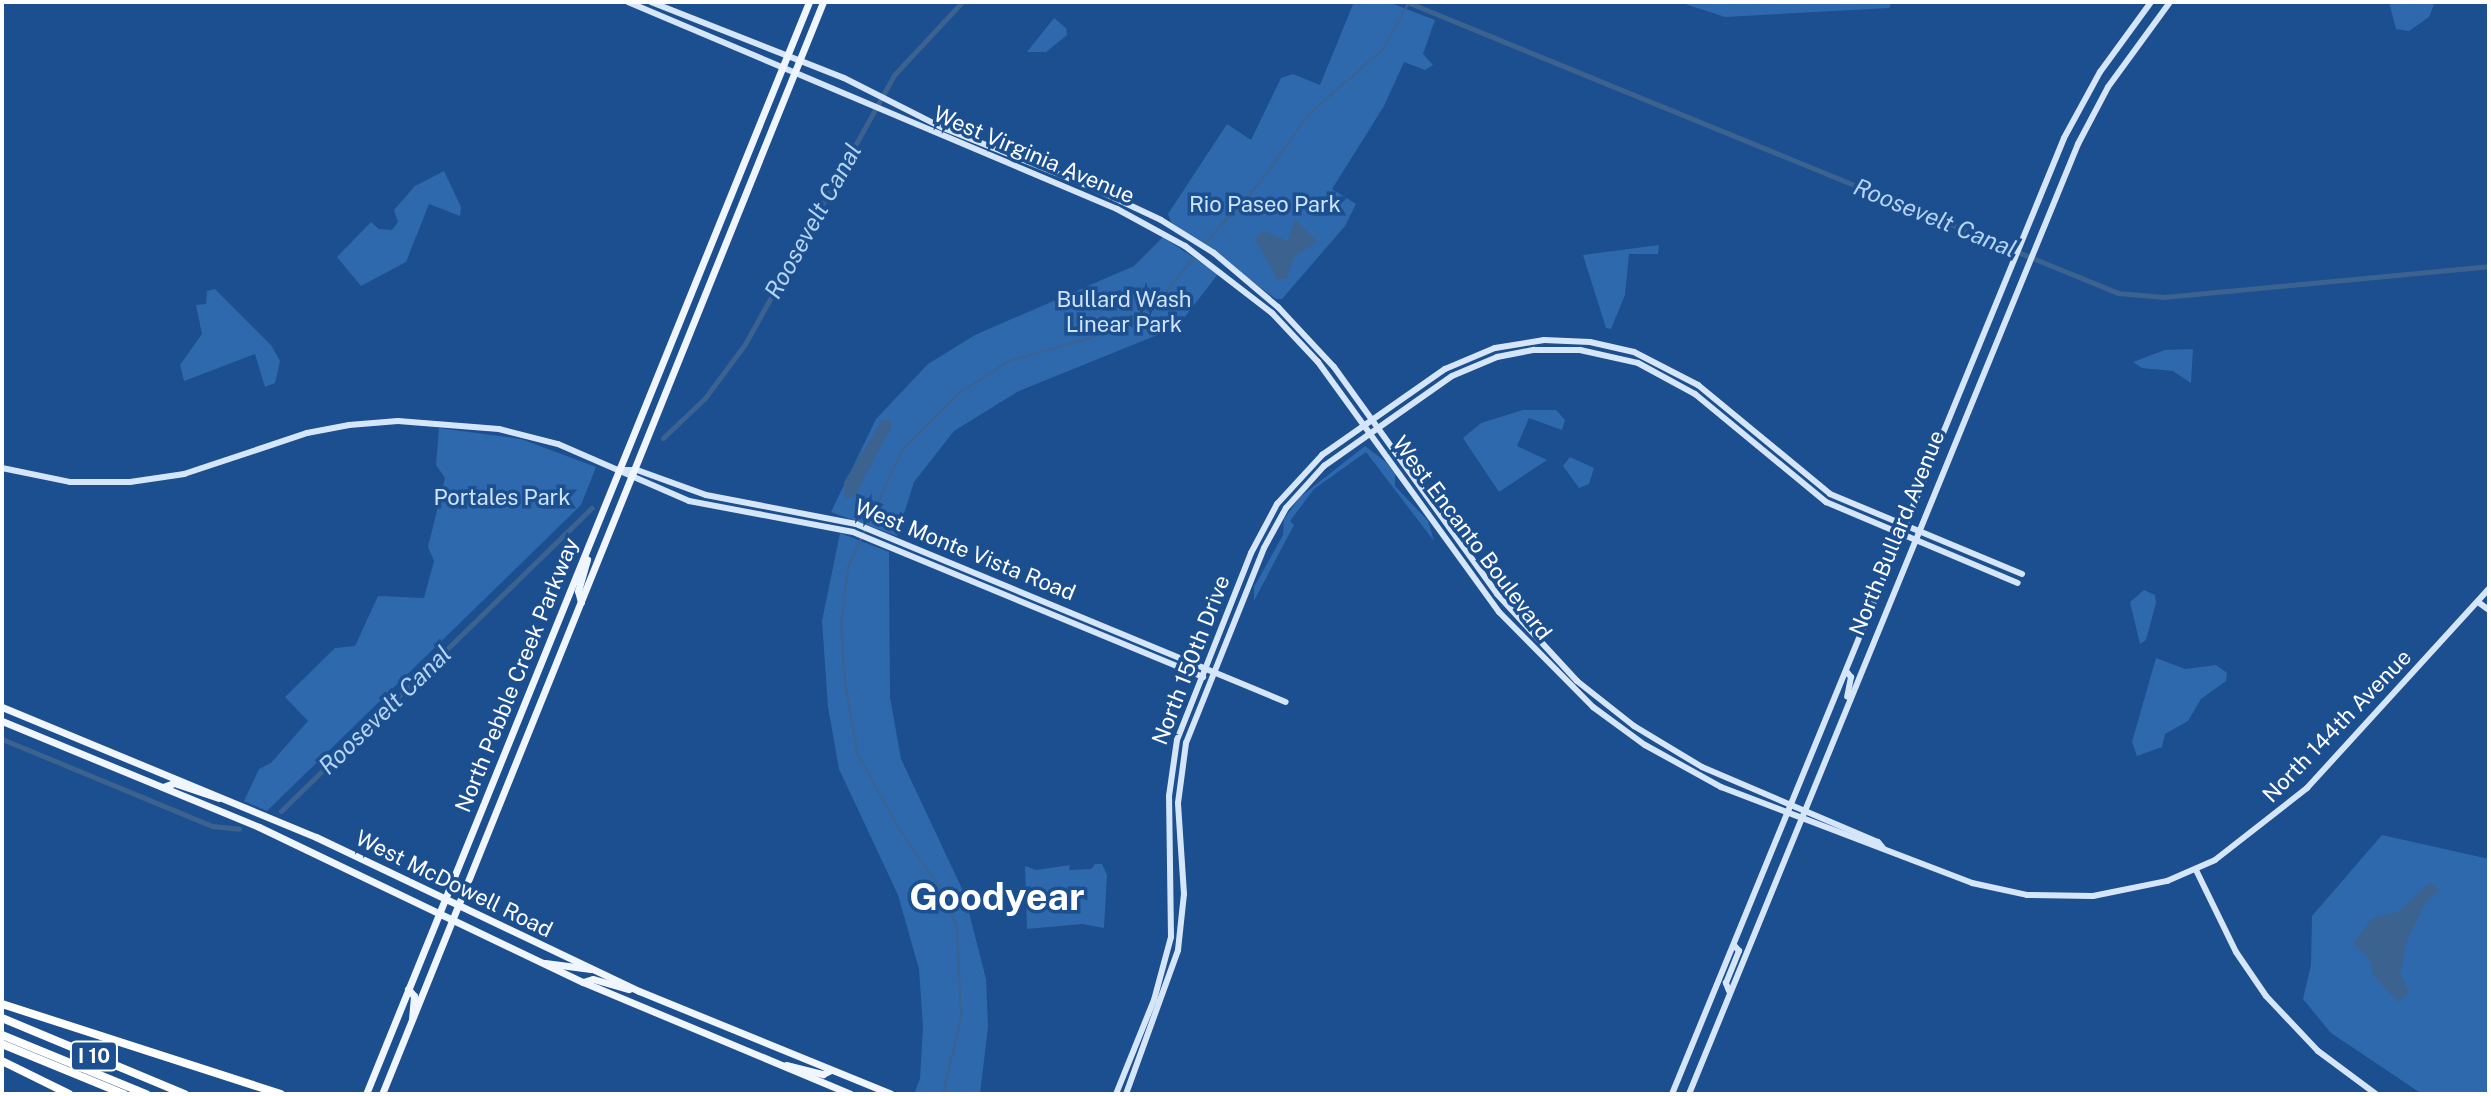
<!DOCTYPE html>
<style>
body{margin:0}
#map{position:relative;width:2491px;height:1096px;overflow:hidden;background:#1b4f8f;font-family:"Public Sans",sans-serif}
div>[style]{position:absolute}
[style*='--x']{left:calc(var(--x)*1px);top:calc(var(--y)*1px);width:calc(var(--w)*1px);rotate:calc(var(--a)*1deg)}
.green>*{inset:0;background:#2e69ad}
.water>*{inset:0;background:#3c6290}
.stream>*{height:2px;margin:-1px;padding:0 1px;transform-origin:1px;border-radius:1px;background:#3c6290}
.canal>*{height:5px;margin:-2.5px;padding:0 2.5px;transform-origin:2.5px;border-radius:2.5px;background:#3c6290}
.secondary>*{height:6px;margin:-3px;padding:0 3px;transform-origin:3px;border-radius:3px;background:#d6e6fa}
.primary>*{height:7px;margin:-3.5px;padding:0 3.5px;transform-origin:3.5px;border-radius:3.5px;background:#f0f6ff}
.highway>*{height:8px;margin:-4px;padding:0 4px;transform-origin:4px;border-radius:4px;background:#fff}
span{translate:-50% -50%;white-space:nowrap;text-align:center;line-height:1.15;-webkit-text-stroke:7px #1b4f8f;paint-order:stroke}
.shield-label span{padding:2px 6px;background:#1b4f8f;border:2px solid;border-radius:6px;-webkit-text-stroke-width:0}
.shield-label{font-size:20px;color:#fff;font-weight:700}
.street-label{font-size:22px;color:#fff}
.park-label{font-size:22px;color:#cfe3fa}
.water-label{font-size:24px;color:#b5d3f5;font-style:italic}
.town-label{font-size:38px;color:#fff;font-weight:700}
.frame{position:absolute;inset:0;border:4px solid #fff;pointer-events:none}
</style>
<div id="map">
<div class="green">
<div style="clip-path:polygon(1354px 2px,1388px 2px,1435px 20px,1423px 54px,1433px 65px,1425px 70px,1404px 62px,1384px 106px,1332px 189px,1356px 204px,1345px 226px,1282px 299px,1276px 299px,1171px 222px,1168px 214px,1227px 124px,1251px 140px,1281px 78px,1293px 74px,1320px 85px)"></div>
<div style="clip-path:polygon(1679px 2px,1892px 2px,1889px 8px,1725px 17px)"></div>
<div style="clip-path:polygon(2389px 2px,2435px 2px,2429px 17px,2409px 31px,2396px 29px)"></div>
<div style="clip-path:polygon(1054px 18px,1066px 28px,1067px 35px,1046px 52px,1027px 52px)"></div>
<div style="clip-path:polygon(444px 171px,461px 207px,460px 216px,429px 204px,406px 262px,361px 286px,337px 257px,371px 222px,379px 229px,392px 230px,398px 222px,394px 210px,415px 186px)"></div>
<div style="clip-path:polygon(1163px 237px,1218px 274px,1177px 327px,1019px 391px,954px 431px,914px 482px,897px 536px,831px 512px,876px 419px,928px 364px,975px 335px,1134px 266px)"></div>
<div style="clip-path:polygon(1659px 245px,1658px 254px,1629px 254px,1625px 295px,1611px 329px,1606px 328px,1583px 255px)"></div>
<div style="clip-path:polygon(215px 289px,271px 345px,280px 361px,275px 383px,265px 387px,255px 354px,184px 381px,180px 365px,202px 334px,196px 305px,206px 304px,207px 291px)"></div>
<div style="clip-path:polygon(2193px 349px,2191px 383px,2173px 371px,2142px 368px,2133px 362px,2165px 350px)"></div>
<div style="clip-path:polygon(1523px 410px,1556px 410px,1565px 420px,1562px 430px,1529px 418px,1517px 446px,1547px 460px,1499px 492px,1463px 438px,1481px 423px)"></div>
<div style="clip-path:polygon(439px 428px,521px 439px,596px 467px,581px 505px,267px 811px,244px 801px,259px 769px,271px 763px,308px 721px,285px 697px,335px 648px,355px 646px,378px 596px,424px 598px,434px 561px,428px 547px,445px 478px,436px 465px)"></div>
<div style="clip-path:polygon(1365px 446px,1386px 462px,1395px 474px,1395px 486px,1428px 521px,1434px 541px,1366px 452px,1314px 489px,1290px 521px,1294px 525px,1254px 601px,1254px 587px,1283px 535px,1284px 519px,1300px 497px)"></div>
<div style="clip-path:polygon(1570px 457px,1594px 468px,1589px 484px,1579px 488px,1563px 466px)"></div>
<div style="clip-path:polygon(840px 533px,889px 552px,890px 697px,901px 759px,964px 893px,986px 979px,988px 1027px,980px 1094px,914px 1094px,920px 1079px,923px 1027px,919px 969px,898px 895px,839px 769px,828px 707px,822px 621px)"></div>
<div style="clip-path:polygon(2144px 590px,2155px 595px,2156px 603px,2146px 640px,2140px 644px,2130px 602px)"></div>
<div style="clip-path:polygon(2156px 658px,2185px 669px,2216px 665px,2227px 673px,2226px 681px,2201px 699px,2188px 721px,2165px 734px,2162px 747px,2137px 756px,2132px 742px)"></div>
<div style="clip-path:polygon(2382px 835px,2489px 859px,2489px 1094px,2422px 1094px,2331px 1033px,2303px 999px,2311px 965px,2312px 916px)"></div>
<div style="clip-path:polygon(1095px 864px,1102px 864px,1107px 875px,1104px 928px,1082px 924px,1027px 929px,1025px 866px,1036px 870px,1070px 865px,1069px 870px,1091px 869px)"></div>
</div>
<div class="water">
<div style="clip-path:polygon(1295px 219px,1318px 242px,1295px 256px,1287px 279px,1277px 279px,1255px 239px,1263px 231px,1288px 241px)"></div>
<div style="clip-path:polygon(882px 420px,891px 420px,891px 427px,855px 496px,845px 499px,844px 482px)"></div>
<div style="clip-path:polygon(2430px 882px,2440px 890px,2426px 902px,2408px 938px,2400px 973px,2409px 992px,2398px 1002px,2373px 975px,2370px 959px,2353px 944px,2372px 918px,2399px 911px)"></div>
</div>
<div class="stream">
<div style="--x:1205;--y:243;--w:80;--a:-47.5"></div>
<div style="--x:1259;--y:184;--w:85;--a:-54.6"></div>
<div style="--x:1308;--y:115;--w:100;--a:-41.3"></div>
<div style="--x:1383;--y:49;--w:54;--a:-61"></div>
<div style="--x:868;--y:524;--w:81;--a:-65.3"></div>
<div style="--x:902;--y:450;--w:81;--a:-45"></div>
<div style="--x:959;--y:393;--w:59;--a:-32.6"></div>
<div style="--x:1009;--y:361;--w:121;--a:-15.9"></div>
<div style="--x:1125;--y:328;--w:39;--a:-37"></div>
<div style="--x:1156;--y:305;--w:60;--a:-51.8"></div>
<div style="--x:865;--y:530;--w:41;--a:114.7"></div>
<div style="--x:848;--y:567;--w:58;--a:96.9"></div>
<div style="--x:841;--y:625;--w:58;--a:86.1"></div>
<div style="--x:845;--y:683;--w:73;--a:79.8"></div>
<div style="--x:858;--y:755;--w:88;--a:60.8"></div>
<div style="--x:901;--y:832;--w:73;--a:55"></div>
<div style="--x:943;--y:892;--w:40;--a:69"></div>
<div style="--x:957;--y:929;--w:89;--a:87.4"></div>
<div style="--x:961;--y:1018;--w:78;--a:103.3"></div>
</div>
<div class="canal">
<div style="--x:1407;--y:2;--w:768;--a:22.26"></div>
<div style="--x:2118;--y:293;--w:46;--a:5"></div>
<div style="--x:2164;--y:297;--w:326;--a:-5.4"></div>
<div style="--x:663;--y:438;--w:58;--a:-43.6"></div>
<div style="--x:705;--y:398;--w:67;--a:-53.5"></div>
<div style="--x:745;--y:344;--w:308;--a:-61"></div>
<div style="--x:894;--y:75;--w:100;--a:-47"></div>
<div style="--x:2;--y:739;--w:227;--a:22.5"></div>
<div style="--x:212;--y:826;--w:27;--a:6"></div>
<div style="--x:281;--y:811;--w:434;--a:-44.3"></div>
</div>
<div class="secondary">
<div style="--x:628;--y:2;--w:531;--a:22.94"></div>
<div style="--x:1117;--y:209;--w:77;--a:28.6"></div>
<div style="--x:1185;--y:246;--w:110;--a:37.6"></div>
<div style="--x:1272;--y:313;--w:67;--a:46.8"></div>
<div style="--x:1318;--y:362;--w:309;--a:54.1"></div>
<div style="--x:1499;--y:612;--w:134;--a:45.3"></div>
<div style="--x:1593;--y:707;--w:64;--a:36.2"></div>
<div style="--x:1645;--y:745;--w:87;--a:28.9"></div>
<div style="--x:1721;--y:787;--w:269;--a:20.9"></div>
<div style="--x:1972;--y:883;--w:56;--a:12.3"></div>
<div style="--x:2027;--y:895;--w:66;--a:0.9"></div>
<div style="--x:2093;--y:896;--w:76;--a:-11.5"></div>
<div style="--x:2167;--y:881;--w:52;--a:-23.6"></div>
<div style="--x:2215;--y:860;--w:117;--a:-38"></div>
<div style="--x:2307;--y:788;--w:270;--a:-47.6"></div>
<div style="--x:651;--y:2;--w:207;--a:21.5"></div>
<div style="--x:844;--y:78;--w:109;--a:26.8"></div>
<div style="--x:941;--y:127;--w:162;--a:21.8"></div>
<div style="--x:1091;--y:187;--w:77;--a:25.2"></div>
<div style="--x:1161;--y:220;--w:62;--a:31.9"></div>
<div style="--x:1214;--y:253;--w:84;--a:40.2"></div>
<div style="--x:1278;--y:307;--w:82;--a:47"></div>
<div style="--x:1334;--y:367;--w:279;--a:54.3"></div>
<div style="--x:1497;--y:594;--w:118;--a:47.4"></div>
<div style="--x:1577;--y:681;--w:73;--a:38.3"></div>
<div style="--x:1634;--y:726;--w:79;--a:31.1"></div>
<div style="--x:1702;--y:767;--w:191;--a:23.1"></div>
<div style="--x:1878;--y:842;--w:8;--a:50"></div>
<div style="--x:2;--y:468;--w:69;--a:11.6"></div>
<div style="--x:70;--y:482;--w:60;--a:0"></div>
<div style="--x:130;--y:482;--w:55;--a:-8.4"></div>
<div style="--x:184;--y:474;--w:130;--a:-18.4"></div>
<div style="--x:307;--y:433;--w:43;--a:-10.8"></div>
<div style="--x:349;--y:425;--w:49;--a:-4.7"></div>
<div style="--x:398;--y:421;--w:101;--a:4.5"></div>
<div style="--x:499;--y:429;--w:61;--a:14.3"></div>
<div style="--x:558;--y:444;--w:143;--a:23.5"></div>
<div style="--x:689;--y:501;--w:167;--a:10.7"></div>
<div style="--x:853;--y:532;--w:379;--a:22.5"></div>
<div style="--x:620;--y:470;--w:17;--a:0"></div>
<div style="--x:637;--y:470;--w:73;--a:19.9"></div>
<div style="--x:706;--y:495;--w:153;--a:10.9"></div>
<div style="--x:856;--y:524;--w:465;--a:22.5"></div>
<div style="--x:2478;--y:602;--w:14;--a:36"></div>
<div style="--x:1846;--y:671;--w:8;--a:50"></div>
<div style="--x:1851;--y:677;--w:20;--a:101"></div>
<div style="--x:2196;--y:870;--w:91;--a:64"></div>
<div style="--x:2236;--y:952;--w:53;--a:55.7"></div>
<div style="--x:2266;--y:996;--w:76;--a:46.6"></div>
<div style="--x:2318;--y:1051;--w:72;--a:36.6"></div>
<div style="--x:1729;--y:991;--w:9;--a:-111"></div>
<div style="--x:1726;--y:983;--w:35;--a:-68"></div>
<div style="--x:1739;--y:951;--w:8;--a:-130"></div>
<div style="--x:1116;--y:1094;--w:101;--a:-68"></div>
<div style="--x:1154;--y:1000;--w:65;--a:-74.9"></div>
<div style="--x:1171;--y:937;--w:141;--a:-90.8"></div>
<div style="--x:1169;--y:796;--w:57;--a:-81.9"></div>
<div style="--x:1177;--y:740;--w:201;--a:-68.4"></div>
<div style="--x:1251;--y:553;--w:55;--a:-62"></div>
<div style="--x:1277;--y:504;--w:67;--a:-47.4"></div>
<div style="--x:1322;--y:455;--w:150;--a:-35"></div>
<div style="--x:1445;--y:369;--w:54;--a:-22.8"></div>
<div style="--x:1495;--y:348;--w:50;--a:-9.3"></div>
<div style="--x:1544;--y:340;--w:46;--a:2.5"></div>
<div style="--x:1590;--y:342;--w:45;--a:12.8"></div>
<div style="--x:1634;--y:352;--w:72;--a:27.3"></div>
<div style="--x:1698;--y:385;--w:171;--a:39.5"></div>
<div style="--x:1830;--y:494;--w:208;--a:22.6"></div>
<div style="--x:1126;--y:1094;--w:153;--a:-70.1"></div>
<div style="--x:1178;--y:950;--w:56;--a:-83.9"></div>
<div style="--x:1184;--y:894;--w:91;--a:-93.8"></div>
<div style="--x:1178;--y:803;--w:61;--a:-82.4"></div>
<div style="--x:1186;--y:743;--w:210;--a:-68.2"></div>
<div style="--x:1264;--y:548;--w:46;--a:-61.2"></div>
<div style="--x:1286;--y:508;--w:57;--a:-47.9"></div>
<div style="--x:1324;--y:466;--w:156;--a:-35.1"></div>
<div style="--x:1452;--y:376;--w:49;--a:-22.9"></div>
<div style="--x:1497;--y:357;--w:38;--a:-11"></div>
<div style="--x:1534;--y:350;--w:46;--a:0"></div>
<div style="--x:1580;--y:350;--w:59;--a:12.6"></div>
<div style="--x:1638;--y:363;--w:65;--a:28.5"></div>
<div style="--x:1695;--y:394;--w:170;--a:39.5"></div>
<div style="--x:1826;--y:502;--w:208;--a:22.9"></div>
<div style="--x:1672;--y:1094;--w:1033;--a:-67.7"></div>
<div style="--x:2064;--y:138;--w:75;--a:-61.4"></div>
<div style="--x:2100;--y:72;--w:87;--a:-53.9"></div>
<div style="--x:1689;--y:1094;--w:1027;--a:-67.73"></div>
<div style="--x:2078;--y:144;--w:64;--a:-62.2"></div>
<div style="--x:2108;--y:87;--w:105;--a:-53.9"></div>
</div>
<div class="primary">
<div style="--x:581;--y:602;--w:11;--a:-105"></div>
<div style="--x:578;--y:591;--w:33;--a:-74"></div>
<div style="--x:2;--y:707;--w:340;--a:22.5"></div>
<div style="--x:316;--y:837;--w:358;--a:25.5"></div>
<div style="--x:639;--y:991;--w:272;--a:22.2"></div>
<div style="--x:2;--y:721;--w:278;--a:22.4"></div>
<div style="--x:259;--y:827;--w:359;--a:25.6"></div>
<div style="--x:583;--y:982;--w:290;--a:22.7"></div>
<div style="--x:163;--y:787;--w:12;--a:-20"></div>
<div style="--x:174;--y:783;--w:47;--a:18.4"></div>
<div style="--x:545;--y:963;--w:46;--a:7.4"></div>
<div style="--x:583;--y:982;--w:10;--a:-17"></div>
<div style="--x:593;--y:979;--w:37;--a:16"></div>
<div style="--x:408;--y:989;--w:9;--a:49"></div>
<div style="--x:414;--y:996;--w:22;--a:95"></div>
<div style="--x:786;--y:1065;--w:38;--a:14"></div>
<div style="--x:823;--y:1074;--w:9;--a:-27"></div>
<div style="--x:366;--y:1094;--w:1178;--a:-67.92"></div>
<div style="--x:382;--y:1094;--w:1178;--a:-68.01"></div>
</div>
<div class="highway">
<div style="--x:2;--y:1004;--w:293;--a:17.9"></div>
<div style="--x:2;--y:1018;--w:198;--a:22.6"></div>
<div style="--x:2;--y:1035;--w:156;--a:22.3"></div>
<div style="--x:2;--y:1044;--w:132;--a:22.3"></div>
<div style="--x:2;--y:1061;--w:75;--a:26.2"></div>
</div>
<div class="shield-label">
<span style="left:94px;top:1056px">I 10</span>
</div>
<div class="street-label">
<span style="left:1034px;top:155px;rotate:23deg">West Virginia Avenue</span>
<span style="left:1897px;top:533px;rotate:-68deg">North Bullard Avenue</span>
<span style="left:1472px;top:538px;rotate:53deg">West Encanto Boulevard</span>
<span style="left:965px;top:550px;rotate:22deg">West Monte Vista Road</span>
<span style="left:1191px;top:660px;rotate:-69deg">North 150th Drive</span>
<span style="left:517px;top:675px;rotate:-68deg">North Pebble Creek Parkway</span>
<span style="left:2337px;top:726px;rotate:-46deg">North 144th Avenue</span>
<span style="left:454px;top:884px;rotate:26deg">West McDowell Road</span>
</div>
<div class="park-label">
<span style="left:1265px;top:205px">Rio Paseo Park</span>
<span style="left:1124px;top:312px">Bullard Wash<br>Linear Park</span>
<span style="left:502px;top:498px">Portales Park</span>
</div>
<div class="water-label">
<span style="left:1935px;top:218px;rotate:22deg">Roosevelt Canal</span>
<span style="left:813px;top:221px;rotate:-61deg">Roosevelt Canal</span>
<span style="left:385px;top:710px;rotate:-44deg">Roosevelt Canal</span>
</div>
<div class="town-label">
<span style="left:997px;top:897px">Goodyear</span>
</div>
<div class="frame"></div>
</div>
